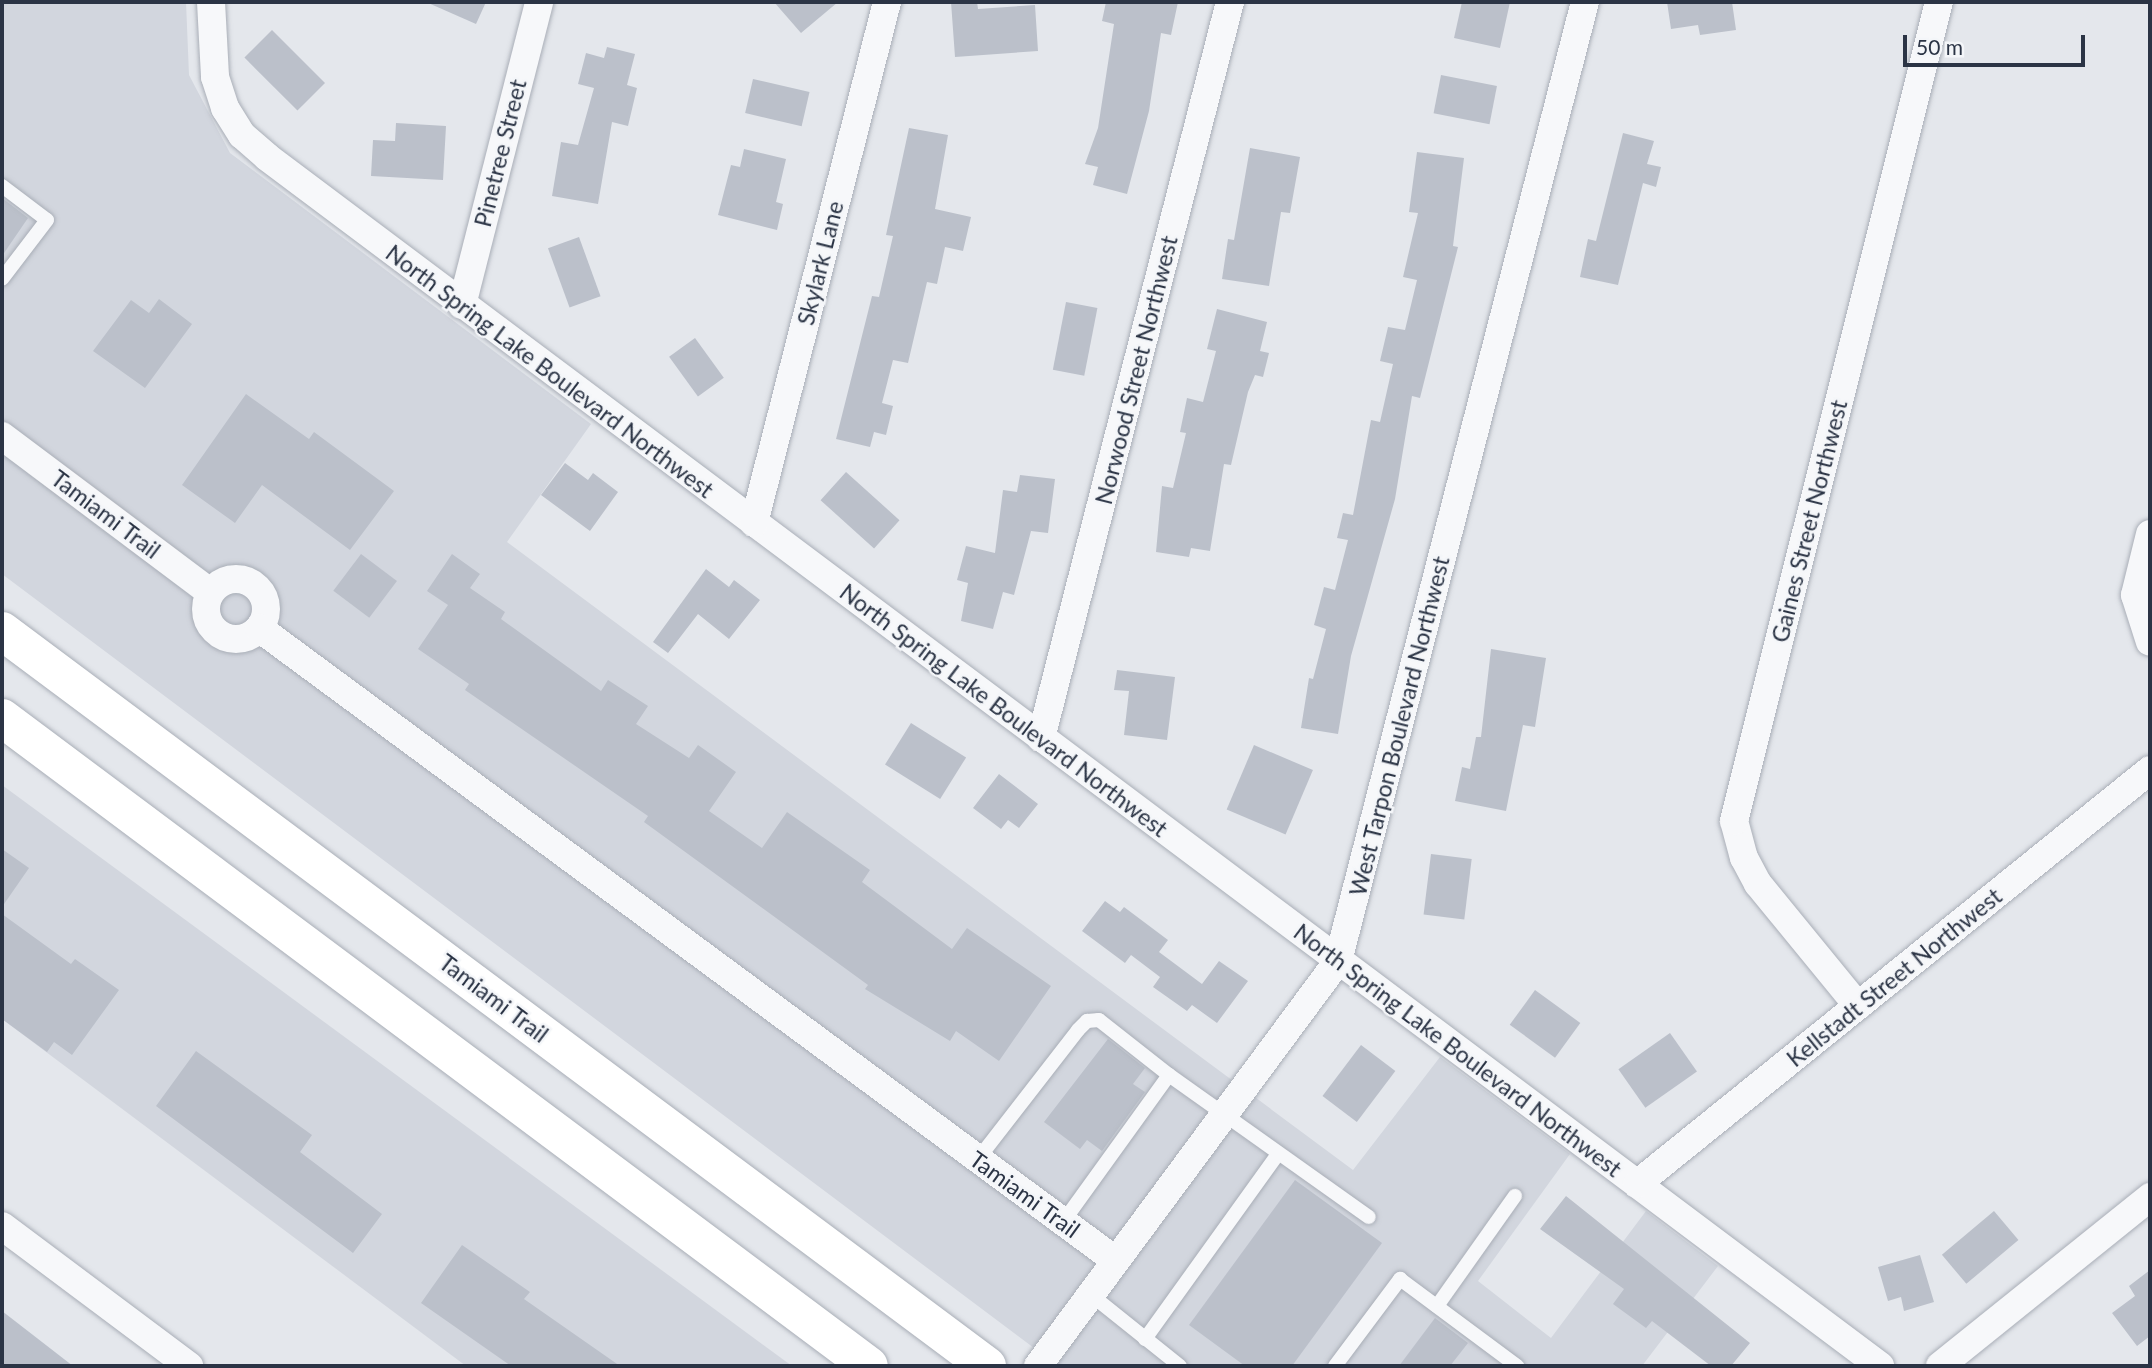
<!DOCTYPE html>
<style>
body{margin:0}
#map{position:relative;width:2152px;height:1368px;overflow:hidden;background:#e4e7ec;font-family:Lato,sans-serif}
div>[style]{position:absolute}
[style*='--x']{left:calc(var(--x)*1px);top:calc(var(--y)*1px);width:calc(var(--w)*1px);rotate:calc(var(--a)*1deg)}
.built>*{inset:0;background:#d2d6de}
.building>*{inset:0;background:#bbc0ca;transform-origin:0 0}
.roads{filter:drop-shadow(0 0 2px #a9aeb7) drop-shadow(0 0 2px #a9aeb7)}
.service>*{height:14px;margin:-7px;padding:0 7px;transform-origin:7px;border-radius:7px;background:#f7f8fa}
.minor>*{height:28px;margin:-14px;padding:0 14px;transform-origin:14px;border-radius:14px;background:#f7f8fa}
.minor>.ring{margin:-14px;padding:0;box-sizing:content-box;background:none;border:28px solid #f7f8fa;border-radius:50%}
.primary>*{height:38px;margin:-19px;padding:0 19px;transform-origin:19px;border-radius:19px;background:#fff}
span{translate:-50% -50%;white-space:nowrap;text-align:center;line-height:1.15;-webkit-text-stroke:5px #f4f6f9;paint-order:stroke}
.street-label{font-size:23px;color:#2b3445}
.frame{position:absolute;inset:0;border:4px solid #2b3445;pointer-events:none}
.scale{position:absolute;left:1903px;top:35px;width:182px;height:32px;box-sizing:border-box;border:4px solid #2b3445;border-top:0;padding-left:9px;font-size:21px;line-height:24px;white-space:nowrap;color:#2b3445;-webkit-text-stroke:5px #f4f6f9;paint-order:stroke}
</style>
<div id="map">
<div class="built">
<div style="clip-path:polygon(2px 2px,186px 2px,189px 75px,230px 153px,591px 424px,507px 542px,1353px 1170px,1440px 1057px,1570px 1154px,1478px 1281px,1551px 1338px,1646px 1211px,1718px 1266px,1642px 1366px,1058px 1366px,2px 574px)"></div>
<div style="clip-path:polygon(2px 785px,792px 1366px,466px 1366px,2px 1019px)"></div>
</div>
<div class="building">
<div style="clip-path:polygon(426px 2px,486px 2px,476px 24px)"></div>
<div style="clip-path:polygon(774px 2px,838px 2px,801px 33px)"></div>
<div style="clip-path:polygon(951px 2px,977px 2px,978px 9px,1035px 5px,1038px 51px,955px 57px)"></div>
<div style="clip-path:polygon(1106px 2px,1178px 2px,1171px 35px,1161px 33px,1149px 111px,1127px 194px,1093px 185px,1098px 167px,1085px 164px,1098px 128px,1114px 24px,1102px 21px)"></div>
<div style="clip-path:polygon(1462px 2px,1510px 2px,1500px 48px,1454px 38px)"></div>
<div style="clip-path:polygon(1667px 2px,1732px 2px,1736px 30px,1700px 35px,1698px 25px,1671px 29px)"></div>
<div style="left:272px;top:30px;width:75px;height:39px;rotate:45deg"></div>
<div style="clip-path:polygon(607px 47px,635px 54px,627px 85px,637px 88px,628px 126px,612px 122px,598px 204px,552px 196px,561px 142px,578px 145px,594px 88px,578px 84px,586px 53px,604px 58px)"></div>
<div style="left:1441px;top:75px;width:57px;height:39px;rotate:11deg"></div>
<div style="left:753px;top:79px;width:58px;height:35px;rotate:13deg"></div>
<div style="clip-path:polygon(396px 123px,446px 126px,443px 180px,371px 176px,373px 140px,395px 141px)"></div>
<div style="clip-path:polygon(909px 128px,948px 135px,935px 209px,971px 217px,963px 251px,945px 247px,937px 284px,927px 282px,908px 363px,893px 360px,882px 403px,893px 406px,886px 435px,874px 432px,870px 447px,836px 439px,872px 296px,879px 297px,893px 236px,886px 235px)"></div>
<div style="clip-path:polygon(1623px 133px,1654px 141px,1647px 164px,1661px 167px,1656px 187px,1643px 183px,1618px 285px,1580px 277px,1588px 239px,1596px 241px)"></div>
<div style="clip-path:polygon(1250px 148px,1300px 157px,1290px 213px,1281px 212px,1269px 286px,1222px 279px,1228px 239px,1234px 240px)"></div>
<div style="clip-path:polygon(744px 149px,786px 159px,776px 202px,783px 204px,777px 230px,718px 215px,731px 165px,740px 167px)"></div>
<div style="clip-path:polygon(1417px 152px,1464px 158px,1453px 246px,1458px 247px,1420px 398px,1412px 396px,1395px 499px,1351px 656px,1338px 734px,1301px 728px,1309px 678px,1313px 679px,1326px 629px,1314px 625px,1324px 587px,1335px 590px,1348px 540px,1337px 538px,1343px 513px,1353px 515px,1371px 420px,1380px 422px,1393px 364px,1380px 361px,1388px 327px,1405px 330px,1417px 280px,1403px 277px,1418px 213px,1409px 212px)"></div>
<div style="clip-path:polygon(2px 198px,28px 218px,2px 256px)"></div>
<div style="left:579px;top:237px;width:63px;height:33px;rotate:70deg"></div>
<div style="clip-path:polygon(159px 299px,192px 324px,145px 388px,93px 351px,131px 300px,149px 313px)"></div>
<div style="left:1066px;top:302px;width:32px;height:69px;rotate:11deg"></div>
<div style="clip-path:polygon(1217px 309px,1267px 322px,1260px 351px,1269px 353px,1263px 377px,1255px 375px,1248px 392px,1231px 465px,1224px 464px,1210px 551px,1191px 548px,1189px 557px,1156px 552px,1162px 486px,1173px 488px,1186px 433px,1180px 432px,1187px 398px,1203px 402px,1216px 351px,1207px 349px)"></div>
<div style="left:695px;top:338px;width:49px;height:32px;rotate:54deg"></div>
<div style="clip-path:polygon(246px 394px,309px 439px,314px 432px,394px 491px,350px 550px,262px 485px,235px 523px,182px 485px)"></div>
<div style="clip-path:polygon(565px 463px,588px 480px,593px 473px,618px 492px,590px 531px,541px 495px)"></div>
<div style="left:846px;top:472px;width:72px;height:38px;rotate:42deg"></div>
<div style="clip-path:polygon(1020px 475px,1055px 479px,1048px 533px,1031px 531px,1014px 595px,1003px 592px,993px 629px,961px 621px,968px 583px,957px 580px,966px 546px,995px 553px,1003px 490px,1017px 492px)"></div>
<div style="left:361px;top:554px;width:45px;height:46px;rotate:37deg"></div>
<div style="clip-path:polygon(452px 554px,480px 574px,470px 588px,505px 612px,501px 619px,601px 691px,608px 680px,648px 706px,636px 724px,689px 758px,698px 745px,736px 772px,709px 811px,762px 848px,787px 812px,870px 870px,862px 882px,952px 949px,967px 928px,1051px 986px,999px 1061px,956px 1031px,950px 1041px,865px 989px,868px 985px,644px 822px,648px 816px,465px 690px,469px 684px,418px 649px,448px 605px,427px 591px)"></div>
<div style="clip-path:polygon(706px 569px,729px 587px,734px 580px,760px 600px,729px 639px,698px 614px,668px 653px,653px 642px)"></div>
<div style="clip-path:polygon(1491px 649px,1546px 658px,1535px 727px,1523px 725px,1506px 811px,1455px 801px,1462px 767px,1470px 769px,1476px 737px,1481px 737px)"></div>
<div style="clip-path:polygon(1117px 670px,1175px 677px,1167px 740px,1124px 735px,1129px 691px,1114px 690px)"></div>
<div style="left:911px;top:723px;width:65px;height:49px;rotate:32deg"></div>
<div style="left:1254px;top:745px;width:64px;height:70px;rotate:23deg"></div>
<div style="clip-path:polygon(999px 774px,1038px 804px,1019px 828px,1008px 820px,1001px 829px,973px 808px)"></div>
<div style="clip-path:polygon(2px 849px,29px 868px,2px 907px)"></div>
<div style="left:1431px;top:854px;width:41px;height:61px;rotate:7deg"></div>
<div style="clip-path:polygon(1105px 901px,1120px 912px,1124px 907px,1168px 940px,1159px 952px,1202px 984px,1219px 961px,1248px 981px,1217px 1023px,1192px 1005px,1187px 1011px,1153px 987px,1160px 977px,1131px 955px,1125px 963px,1082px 931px)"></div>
<div style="clip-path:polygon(2px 914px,71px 964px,75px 959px,119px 990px,72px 1055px,54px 1042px,47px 1052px,2px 1019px)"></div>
<div style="left:1535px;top:990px;width:56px;height:43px;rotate:36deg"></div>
<div style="left:1670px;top:1033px;width:47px;height:63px;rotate:55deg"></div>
<div style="clip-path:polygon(1108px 1039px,1145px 1068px,1133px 1084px,1145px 1092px,1102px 1151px,1087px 1140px,1080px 1149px,1044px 1122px)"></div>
<div style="left:1361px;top:1045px;width:43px;height:64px;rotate:37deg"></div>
<div style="clip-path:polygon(196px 1051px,312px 1135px,300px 1152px,382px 1214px,353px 1253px,156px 1106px)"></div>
<div style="clip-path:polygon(1295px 1180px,1382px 1243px,1292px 1366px,1245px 1366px,1189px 1325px)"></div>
<div style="clip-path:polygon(1566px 1196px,1750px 1343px,1731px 1366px,1711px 1366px,1652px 1321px,1646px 1328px,1613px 1304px,1624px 1289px,1540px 1229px)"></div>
<div style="left:1994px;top:1211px;width:38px;height:68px;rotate:50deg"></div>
<div style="clip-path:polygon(462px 1245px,530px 1292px,524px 1299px,620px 1366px,511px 1366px,421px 1303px)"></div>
<div style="clip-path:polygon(1920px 1255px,1934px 1302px,1904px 1311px,1901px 1297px,1888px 1301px,1878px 1267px)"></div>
<div style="clip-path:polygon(2150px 1270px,2150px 1336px,2137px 1346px,2112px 1313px,2135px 1296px,2129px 1286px)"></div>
<div style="clip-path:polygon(2px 1311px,73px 1366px,2px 1366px)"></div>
<div style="clip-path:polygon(1435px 1318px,1468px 1343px,1450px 1366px,1399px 1366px)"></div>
</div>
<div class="roads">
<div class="service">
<div style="--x:2;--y:186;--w:56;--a:37.1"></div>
<div style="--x:47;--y:220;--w:74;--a:127.3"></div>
<div style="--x:1169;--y:1075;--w:245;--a:35.4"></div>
<div style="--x:978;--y:1159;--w:163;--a:-52.2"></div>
<div style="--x:1078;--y:1030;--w:13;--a:-45"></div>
<div style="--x:1087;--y:1021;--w:12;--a:-5"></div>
<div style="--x:1099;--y:1020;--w:89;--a:38.2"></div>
<div style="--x:1169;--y:1075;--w:181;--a:125.8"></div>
<div style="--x:1090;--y:1294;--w:115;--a:38.7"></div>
<div style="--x:1437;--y:1306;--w:135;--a:-54.7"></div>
<div style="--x:1145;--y:1339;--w:226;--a:-54.3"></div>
<div style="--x:1335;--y:1366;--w:109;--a:-53.2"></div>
<div style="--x:1400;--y:1279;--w:146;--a:36.6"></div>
</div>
<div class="minor">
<div style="--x:211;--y:2;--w:75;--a:86.9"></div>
<div style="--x:215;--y:77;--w:33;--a:72"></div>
<div style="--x:225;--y:108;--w:32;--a:58"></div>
<div style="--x:242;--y:135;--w:33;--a:41"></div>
<div style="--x:267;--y:157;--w:2016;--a:36.85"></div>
<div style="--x:462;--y:305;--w:313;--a:-75.7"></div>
<div style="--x:2;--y:436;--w:260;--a:36.9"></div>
<div style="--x:754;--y:523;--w:538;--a:-75.68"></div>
<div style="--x:2150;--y:534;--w:63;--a:103.8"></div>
<div style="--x:2135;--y:595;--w:49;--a:72.3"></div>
<div class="ring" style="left:206px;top:579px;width:32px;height:32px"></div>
<div style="--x:259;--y:628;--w:1064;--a:36.44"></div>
<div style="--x:1041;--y:738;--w:760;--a:-75.6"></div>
<div style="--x:1858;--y:1006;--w:158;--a:-129.3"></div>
<div style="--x:1758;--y:884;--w:30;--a:-118"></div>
<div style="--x:1744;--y:858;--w:38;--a:-105"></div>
<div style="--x:1734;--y:821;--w:844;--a:-75.95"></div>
<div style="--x:1637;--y:1184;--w:659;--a:-38.9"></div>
<div style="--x:2;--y:1226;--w:234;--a:36.8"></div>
<div style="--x:1038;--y:1366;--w:504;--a:-53.47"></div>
<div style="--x:1338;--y:961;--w:990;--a:-75.56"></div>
<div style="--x:1940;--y:1366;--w:270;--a:-38.8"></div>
</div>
<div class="primary">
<div style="--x:2;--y:631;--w:1229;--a:36.73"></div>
<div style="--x:2;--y:718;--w:1082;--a:36.77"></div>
</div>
</div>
<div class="street-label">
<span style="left:500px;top:153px;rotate:-76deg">Pinetree Street</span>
<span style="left:820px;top:263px;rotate:-76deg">Skylark Lane</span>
<span style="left:1136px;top:370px;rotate:-76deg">Norwood Street Northwest</span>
<span style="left:550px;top:371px;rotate:37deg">North Spring Lake Boulevard Northwest</span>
<span style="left:106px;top:514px;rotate:37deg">Tamiami Trail</span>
<span style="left:1809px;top:521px;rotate:-76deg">Gaines Street Northwest</span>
<span style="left:1004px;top:710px;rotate:37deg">North Spring Lake Boulevard Northwest</span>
<span style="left:1399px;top:726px;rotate:-76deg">West Tarpon Boulevard Northwest</span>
<span style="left:1894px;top:977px;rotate:-39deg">Kellstadt Street Northwest</span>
<span style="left:494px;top:998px;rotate:37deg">Tamiami Trail</span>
<span style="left:1458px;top:1050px;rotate:37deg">North Spring Lake Boulevard Northwest</span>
<span style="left:1025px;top:1194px;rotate:36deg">Tamiami Trail</span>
</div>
<div class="frame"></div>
<div class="scale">50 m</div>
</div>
